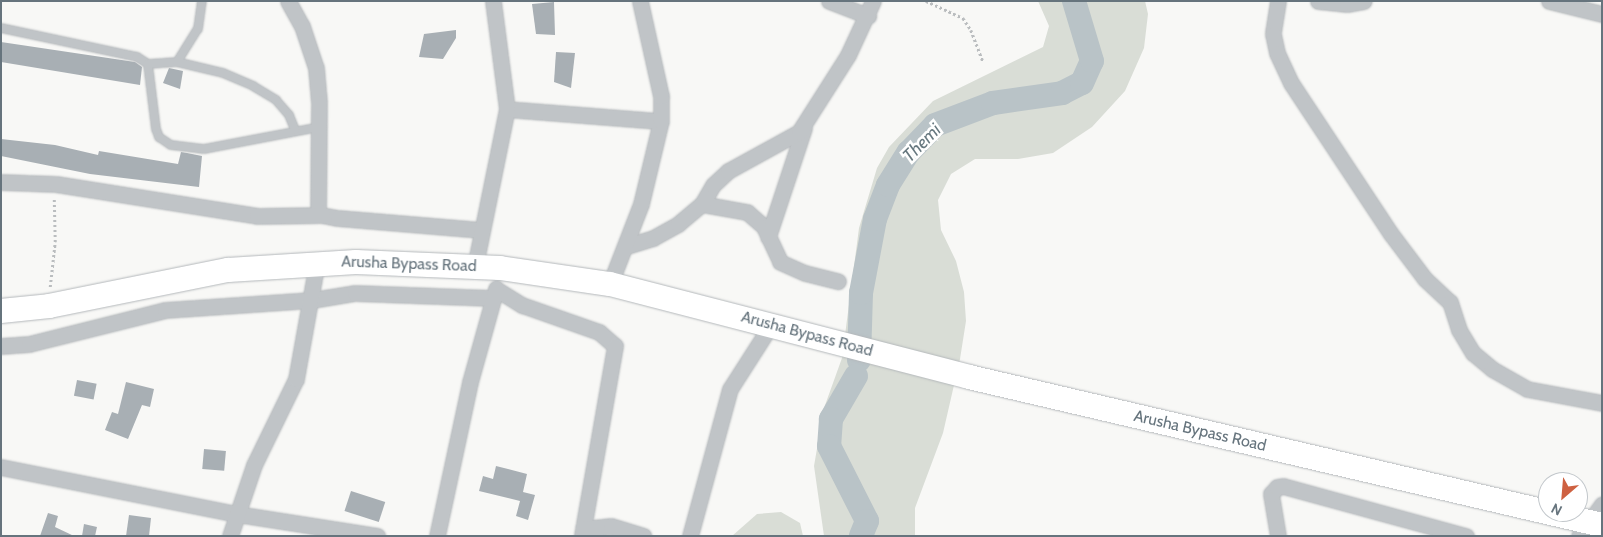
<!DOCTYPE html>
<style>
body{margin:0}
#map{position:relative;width:1603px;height:537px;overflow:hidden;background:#f8f8f6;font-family:Cabin,sans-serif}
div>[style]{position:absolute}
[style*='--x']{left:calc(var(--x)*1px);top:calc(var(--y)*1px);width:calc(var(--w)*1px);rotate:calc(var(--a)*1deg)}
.green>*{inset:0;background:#d9ddd6}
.river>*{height:24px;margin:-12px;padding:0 12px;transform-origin:12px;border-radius:12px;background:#b9c3c7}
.building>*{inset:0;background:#a8afb4;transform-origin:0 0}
.path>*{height:2.5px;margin-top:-1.25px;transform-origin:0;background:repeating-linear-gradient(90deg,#babdbf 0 2.5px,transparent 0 5px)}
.roads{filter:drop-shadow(0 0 1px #b4b8bb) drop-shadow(0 0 1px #b4b8bb)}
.service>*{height:8px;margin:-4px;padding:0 4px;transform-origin:4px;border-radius:4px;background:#c0c4c7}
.minor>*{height:15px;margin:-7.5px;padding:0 7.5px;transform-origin:7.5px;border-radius:7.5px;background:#c0c4c7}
.primary>*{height:24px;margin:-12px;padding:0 12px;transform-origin:12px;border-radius:12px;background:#fff}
span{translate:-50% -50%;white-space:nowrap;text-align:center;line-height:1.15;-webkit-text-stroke:5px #fff;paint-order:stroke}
.street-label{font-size:16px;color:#66747d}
.water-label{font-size:18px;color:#67787f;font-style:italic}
.frame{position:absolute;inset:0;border:2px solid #66747d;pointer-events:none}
.north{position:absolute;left:1538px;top:472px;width:50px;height:50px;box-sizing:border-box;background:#fff;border:1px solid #c2c7cb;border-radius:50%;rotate:207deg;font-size:14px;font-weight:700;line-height:20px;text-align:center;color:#66747d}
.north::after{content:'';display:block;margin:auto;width:18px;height:22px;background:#ce6141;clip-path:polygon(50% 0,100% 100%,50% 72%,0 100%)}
</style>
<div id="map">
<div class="green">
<div style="clip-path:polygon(1038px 1px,1145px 1px,1148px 14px,1144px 48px,1125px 91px,1092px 127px,1053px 153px,1018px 159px,975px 159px,951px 174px,938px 200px,941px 230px,956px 261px,964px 292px,966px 321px,960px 359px,943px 433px,915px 508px,915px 536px,824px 536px,814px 466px,824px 408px,842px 358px,859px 228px,877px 168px,889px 147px,933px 101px,1043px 47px,1049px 26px)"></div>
<div style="clip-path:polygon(781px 512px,800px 523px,803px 536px,732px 536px,757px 514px)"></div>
</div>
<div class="river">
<div style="--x:859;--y:360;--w:67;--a:-88.3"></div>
<div style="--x:861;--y:293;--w:75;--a:-79.3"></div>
<div style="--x:875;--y:219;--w:36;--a:-69"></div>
<div style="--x:888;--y:185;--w:39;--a:-58"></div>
<div style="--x:909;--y:152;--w:37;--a:-46"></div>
<div style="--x:935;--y:125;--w:62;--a:-20.8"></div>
<div style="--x:993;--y:103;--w:70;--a:-8.2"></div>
<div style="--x:1062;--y:93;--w:22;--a:-27"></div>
<div style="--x:1082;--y:83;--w:24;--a:-66"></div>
<div style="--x:1092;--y:61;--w:63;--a:-106.7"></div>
<div style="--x:856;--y:376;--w:50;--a:120.2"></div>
<div style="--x:831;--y:419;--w:27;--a:94"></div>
<div style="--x:829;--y:446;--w:84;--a:63.1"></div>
<div style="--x:867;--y:521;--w:16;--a:112"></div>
</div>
<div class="building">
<div style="clip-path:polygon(554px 2px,555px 35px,536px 34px,532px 4px)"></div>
<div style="clip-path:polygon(456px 30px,456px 38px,443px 59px,419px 57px,424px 34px)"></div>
<div style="clip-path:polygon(1px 42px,135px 62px,142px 67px,140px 85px,1px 62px)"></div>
<div style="clip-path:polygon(556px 52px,575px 53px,571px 88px,554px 82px)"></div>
<div style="clip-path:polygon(169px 68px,183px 71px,180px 89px,163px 83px)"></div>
<div style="clip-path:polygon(1px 139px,55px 145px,98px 155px,99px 151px,178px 164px,181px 152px,187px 153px,202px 156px,199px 187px,90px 174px,1px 156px)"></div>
<div style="left:77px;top:380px;width:20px;height:16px;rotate:11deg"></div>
<div style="clip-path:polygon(126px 382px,154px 389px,150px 407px,142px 405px,128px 439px,105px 430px,112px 412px,118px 414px)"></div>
<div style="left:204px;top:449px;width:22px;height:20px;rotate:5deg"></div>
<div style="clip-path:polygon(496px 466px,527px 474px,523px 492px,535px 495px,528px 520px,516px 516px,520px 501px,479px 491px,483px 476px,493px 479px)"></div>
<div style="left:351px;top:491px;width:36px;height:21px;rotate:18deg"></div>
<div style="clip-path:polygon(48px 513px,58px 516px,55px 527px,74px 536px,40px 536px)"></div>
<div style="clip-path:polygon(129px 515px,151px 518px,149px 536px,126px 536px)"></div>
<div style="clip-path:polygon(84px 524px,97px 527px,95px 536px,82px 536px)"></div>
</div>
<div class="path">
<div style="--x:926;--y:1;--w:41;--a:24.7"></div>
<div style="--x:963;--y:18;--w:14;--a:56"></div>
<div style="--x:971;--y:30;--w:34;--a:69"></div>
<div style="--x:50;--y:287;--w:45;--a:-83.7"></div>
<div style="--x:55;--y:242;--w:44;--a:-91.3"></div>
</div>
<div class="roads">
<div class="service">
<div style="--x:1;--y:28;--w:139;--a:12"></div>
<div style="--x:137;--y:57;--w:13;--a:32"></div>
<div style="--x:148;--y:64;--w:65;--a:83"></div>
<div style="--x:156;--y:129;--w:9;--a:69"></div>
<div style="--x:159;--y:137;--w:14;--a:34"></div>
<div style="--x:171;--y:145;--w:33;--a:7"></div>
<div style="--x:204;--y:149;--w:117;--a:-10.8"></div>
<div style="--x:177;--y:62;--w:39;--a:-58"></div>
<div style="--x:198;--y:29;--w:28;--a:-82"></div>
<div style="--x:148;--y:64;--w:29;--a:-4"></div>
<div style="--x:177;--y:62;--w:47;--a:13.4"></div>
<div style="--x:223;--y:73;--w:33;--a:23"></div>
<div style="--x:253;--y:86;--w:27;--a:31"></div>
<div style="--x:276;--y:100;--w:20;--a:49"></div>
<div style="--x:289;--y:115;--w:16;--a:68"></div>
</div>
<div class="minor">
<div style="--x:288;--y:1;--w:29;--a:61"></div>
<div style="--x:302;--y:26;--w:44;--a:71.6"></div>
<div style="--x:316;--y:68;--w:35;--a:85"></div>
<div style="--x:319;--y:103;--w:108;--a:90.5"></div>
<div style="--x:318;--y:211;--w:6;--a:45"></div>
<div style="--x:322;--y:215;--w:16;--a:11"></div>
<div style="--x:338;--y:218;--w:144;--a:4.8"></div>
<div style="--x:829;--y:1;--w:42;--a:21"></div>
<div style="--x:1278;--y:1;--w:33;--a:99"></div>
<div style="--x:1273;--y:34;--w:19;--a:78"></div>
<div style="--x:1277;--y:53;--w:33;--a:65"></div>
<div style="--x:1291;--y:83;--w:181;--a:56.5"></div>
<div style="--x:1391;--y:234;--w:56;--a:52.9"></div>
<div style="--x:1425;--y:279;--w:34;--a:43"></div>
<div style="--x:1450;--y:302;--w:29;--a:72"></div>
<div style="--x:1459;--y:330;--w:27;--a:59"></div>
<div style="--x:1473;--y:353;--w:25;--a:40"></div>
<div style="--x:1492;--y:369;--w:40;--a:29.7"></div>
<div style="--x:1527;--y:389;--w:76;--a:10.6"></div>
<div style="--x:1318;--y:1;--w:29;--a:6"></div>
<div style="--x:1347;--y:4;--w:17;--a:-10"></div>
<div style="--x:1549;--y:1;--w:55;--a:13.8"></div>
<div style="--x:507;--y:109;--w:154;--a:4.5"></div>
<div style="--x:1;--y:182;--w:55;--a:2.1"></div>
<div style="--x:56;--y:184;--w:204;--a:9"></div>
<div style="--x:257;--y:216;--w:65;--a:-0.9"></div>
<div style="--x:702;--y:204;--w:46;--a:10.1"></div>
<div style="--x:747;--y:212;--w:23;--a:41"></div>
<div style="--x:764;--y:227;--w:38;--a:65"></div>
<div style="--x:780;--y:262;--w:27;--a:24"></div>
<div style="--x:805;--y:273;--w:34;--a:14"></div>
<div style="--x:768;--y:237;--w:115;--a:-71.7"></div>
<div style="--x:627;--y:246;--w:27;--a:-17"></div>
<div style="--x:653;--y:238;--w:29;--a:-29"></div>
<div style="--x:678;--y:224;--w:31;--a:-40"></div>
<div style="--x:702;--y:204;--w:22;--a:-60"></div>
<div style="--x:713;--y:185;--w:21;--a:-43"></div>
<div style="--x:728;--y:171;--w:81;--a:-28.8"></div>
<div style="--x:799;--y:132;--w:91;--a:-57.5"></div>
<div style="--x:848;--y:55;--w:60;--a:-65.2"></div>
<div style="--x:475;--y:266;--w:160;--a:-78.5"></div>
<div style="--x:507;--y:109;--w:109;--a:-97.4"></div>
<div style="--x:610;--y:284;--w:86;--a:-68.8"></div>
<div style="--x:641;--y:204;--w:85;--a:-76.5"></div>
<div style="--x:661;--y:121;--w:25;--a:-90"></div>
<div style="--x:661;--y:96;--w:97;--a:-102.5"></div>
<div style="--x:496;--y:289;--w:31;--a:32"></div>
<div style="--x:522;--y:305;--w:82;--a:19.3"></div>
<div style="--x:599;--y:332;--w:21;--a:41"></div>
<div style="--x:615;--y:346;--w:193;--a:99.9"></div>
<div style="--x:1;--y:346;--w:28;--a:-4"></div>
<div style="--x:29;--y:344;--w:140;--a:-14"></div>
<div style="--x:165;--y:310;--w:147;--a:-3.9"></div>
<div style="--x:312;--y:300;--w:44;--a:-9.2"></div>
<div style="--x:355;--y:293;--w:138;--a:2.1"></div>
<div style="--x:1;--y:467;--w:241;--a:11.3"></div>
<div style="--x:237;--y:514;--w:142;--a:8.9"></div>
<div style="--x:583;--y:529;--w:28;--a:-6"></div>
<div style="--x:611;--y:526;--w:34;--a:17"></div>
<div style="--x:230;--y:536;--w:75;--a:-71.3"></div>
<div style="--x:254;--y:465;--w:96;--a:-64"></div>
<div style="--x:296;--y:379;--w:119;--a:-79.8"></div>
<div style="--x:437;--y:536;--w:157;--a:-77.9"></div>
<div style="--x:470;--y:382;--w:97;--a:-74.4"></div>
<div style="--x:690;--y:536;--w:152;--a:-74.8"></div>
<div style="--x:730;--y:389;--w:76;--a:-57.4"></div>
<div style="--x:1278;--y:536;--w:43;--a:-99.5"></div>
<div style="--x:1271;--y:494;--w:9;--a:-49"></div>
<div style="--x:1277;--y:487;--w:6;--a:-9"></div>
<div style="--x:1283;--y:486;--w:190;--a:15.3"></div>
<div style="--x:1579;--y:536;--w:39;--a:-54"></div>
</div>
<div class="primary">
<div style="--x:1;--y:311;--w:48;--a:-5.9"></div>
<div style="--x:49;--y:306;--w:183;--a:-11.4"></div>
<div style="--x:228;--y:270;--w:128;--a:-3.6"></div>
<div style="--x:356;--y:262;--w:144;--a:2.4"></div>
<div style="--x:500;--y:268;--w:111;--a:8.3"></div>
<div style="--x:610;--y:284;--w:371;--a:14.5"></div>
<div style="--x:969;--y:377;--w:650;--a:13.16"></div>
</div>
</div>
<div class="street-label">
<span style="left:409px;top:264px;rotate:2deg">Arusha Bypass Road</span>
<span style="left:807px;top:334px;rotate:15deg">Arusha Bypass Road</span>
<span style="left:1200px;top:431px;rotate:13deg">Arusha Bypass Road</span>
</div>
<div class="water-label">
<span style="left:922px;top:143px;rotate:-45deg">Themi</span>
</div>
<div class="frame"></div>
<div class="north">N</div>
</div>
